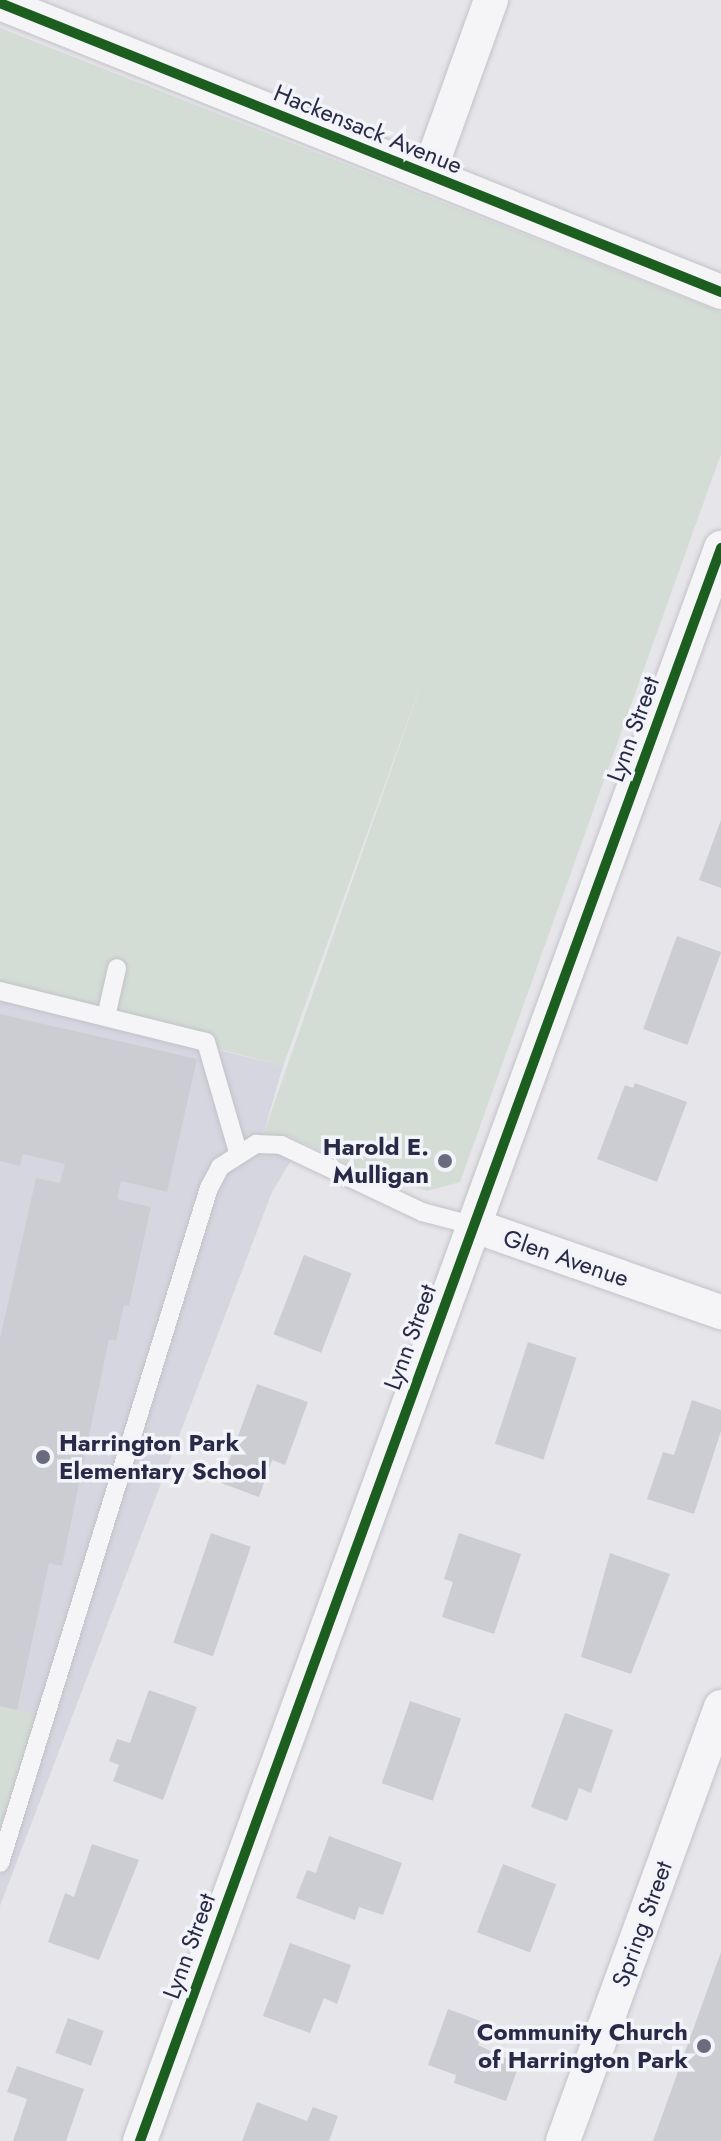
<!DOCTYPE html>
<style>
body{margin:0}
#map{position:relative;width:721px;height:2141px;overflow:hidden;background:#e5e5ea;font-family:Jost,sans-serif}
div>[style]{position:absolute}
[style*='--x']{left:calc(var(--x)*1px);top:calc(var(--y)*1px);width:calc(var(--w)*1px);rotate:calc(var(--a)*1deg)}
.built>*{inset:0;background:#d5d6e0}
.green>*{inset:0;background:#d3ddd6}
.building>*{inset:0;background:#cccdd3;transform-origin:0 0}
.roads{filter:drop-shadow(0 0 2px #c2c2c8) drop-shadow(0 0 2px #c2c2c8)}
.service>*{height:18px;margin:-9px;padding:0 9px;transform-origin:9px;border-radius:9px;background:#f5f5f7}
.minor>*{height:34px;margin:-17px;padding:0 17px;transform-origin:17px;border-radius:17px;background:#f5f5f7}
.cycleway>*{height:10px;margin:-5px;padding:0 5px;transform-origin:5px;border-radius:5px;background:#1b5e20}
.dots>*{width:22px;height:22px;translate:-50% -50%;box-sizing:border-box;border:4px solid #f3f4f9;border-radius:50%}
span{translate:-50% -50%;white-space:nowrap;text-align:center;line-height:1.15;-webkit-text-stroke:7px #f3f4f9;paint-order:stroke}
.street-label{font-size:24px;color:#292a47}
.poi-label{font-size:24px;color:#292a47;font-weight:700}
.right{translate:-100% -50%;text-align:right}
.left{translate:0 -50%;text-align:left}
</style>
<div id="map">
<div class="built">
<div style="clip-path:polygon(0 994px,283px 1066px,263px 1135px,296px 1152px,272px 1192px,0 1906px)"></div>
</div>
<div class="green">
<div style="clip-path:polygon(0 28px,721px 312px,721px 454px,460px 1182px,427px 1191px,351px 1165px,288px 1136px,263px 1135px,428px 665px,283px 1066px,0 991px)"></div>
<div style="clip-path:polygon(0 1706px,46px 1716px,0 1839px)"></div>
</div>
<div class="building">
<div style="clip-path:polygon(721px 820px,721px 888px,699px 880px)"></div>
<div style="left:677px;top:936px;width:47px;height:99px;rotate:20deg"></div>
<div style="clip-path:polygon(0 1014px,197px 1059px,167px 1192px,121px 1181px,117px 1199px,151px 1207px,129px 1306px,124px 1305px,116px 1341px,109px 1339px,62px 1566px,49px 1563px,17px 1710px,0 1706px,0 1339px,36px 1178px,60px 1183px,65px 1164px,23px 1154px,20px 1166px,0 1161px)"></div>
<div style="clip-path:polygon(635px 1083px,687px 1102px,657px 1182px,597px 1159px,625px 1085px,633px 1088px)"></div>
<div style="left:304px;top:1255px;width:51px;height:85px;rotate:21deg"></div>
<div style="left:528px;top:1342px;width:51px;height:107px;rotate:18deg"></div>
<div style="clip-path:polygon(257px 1384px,308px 1402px,285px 1465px,272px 1460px,259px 1497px,221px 1483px)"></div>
<div style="clip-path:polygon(692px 1400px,721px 1410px,721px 1431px,694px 1514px,647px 1499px,663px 1452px,674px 1455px)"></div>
<div style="left:211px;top:1533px;width:42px;height:116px;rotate:19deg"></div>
<div style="clip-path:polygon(459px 1533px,521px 1554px,494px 1634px,442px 1617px,453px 1582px,444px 1579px)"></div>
<div style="clip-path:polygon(610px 1553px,670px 1574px,631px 1674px,581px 1657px)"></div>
<div style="clip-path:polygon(149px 1690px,197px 1707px,163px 1800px,113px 1781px,119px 1765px,109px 1761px,117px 1739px,130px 1743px)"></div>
<div style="left:410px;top:1701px;width:54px;height:87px;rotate:19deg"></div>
<div style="clip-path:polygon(565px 1713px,613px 1730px,591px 1793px,579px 1788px,567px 1821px,531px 1807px)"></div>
<div style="clip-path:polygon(329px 1836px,402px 1863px,383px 1915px,359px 1907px,355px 1920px,296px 1898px,307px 1870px,316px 1873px)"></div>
<div style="clip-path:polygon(92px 1844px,139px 1860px,99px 1960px,48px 1942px,65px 1893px,74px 1897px)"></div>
<div style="left:503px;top:1864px;width:57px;height:73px;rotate:21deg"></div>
<div style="clip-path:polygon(290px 1943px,351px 1965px,337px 2004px,324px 1998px,310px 2033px,263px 2016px)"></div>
<div style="clip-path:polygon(721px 1952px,721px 2141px,653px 2141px)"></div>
<div style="clip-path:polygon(448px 2009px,486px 2023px,478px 2045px,519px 2065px,506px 2101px,454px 2083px,456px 2075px,428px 2065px)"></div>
<div style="left:68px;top:2018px;width:38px;height:37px;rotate:20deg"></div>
<div style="clip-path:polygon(17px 2066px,84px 2089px,66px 2141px,13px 2141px,27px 2099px,7px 2092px)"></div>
<div style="clip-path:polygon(257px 2102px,307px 2121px,313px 2107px,338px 2116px,329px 2141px,242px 2141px)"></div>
</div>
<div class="roads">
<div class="service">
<div style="--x:0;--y:991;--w:212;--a:13.9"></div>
<div style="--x:206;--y:1042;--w:115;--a:73.8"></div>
<div style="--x:106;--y:1017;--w:50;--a:-77.3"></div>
<div style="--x:0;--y:1863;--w:707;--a:-72.8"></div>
<div style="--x:209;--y:1188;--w:24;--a:-62"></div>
<div style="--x:220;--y:1167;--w:43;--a:-32.6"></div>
<div style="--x:256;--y:1144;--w:25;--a:2"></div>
<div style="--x:281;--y:1145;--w:156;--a:25.4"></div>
<div style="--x:422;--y:1212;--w:52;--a:14.6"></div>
</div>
<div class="minor">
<div style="--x:0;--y:3;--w:777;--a:21.84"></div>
<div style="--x:428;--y:175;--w:186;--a:-70.2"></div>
<div style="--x:472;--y:1225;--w:264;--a:19.3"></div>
<div style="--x:140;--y:2141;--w:1696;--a:-69.96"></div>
<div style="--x:563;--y:2141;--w:462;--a:-70"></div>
</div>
</div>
<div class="cycleway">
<div style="--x:0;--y:3;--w:777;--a:21.84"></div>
<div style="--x:140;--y:2141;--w:1696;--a:-69.96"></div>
</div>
<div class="dots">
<div style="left:445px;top:1161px;background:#6b6b80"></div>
<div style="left:43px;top:1457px;background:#6b6b80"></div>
<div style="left:704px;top:2046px;background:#6b6b80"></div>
</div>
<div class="street-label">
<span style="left:368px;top:129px;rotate:22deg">Hackensack Avenue</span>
<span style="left:633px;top:729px;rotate:-70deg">Lynn Street</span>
<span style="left:566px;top:1258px;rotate:19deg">Glen Avenue</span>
<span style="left:410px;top:1337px;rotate:-70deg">Lynn Street</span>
<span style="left:642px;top:1924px;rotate:-70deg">Spring Street</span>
<span style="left:189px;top:1946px;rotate:-70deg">Lynn Street</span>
</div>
<div class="poi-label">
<span class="right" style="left:429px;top:1161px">Harold E.<br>Mulligan</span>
<span class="left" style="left:59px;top:1457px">Harrington Park<br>Elementary School</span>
<span class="right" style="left:688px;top:2046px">Community Church<br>of Harrington Park</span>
</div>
</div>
